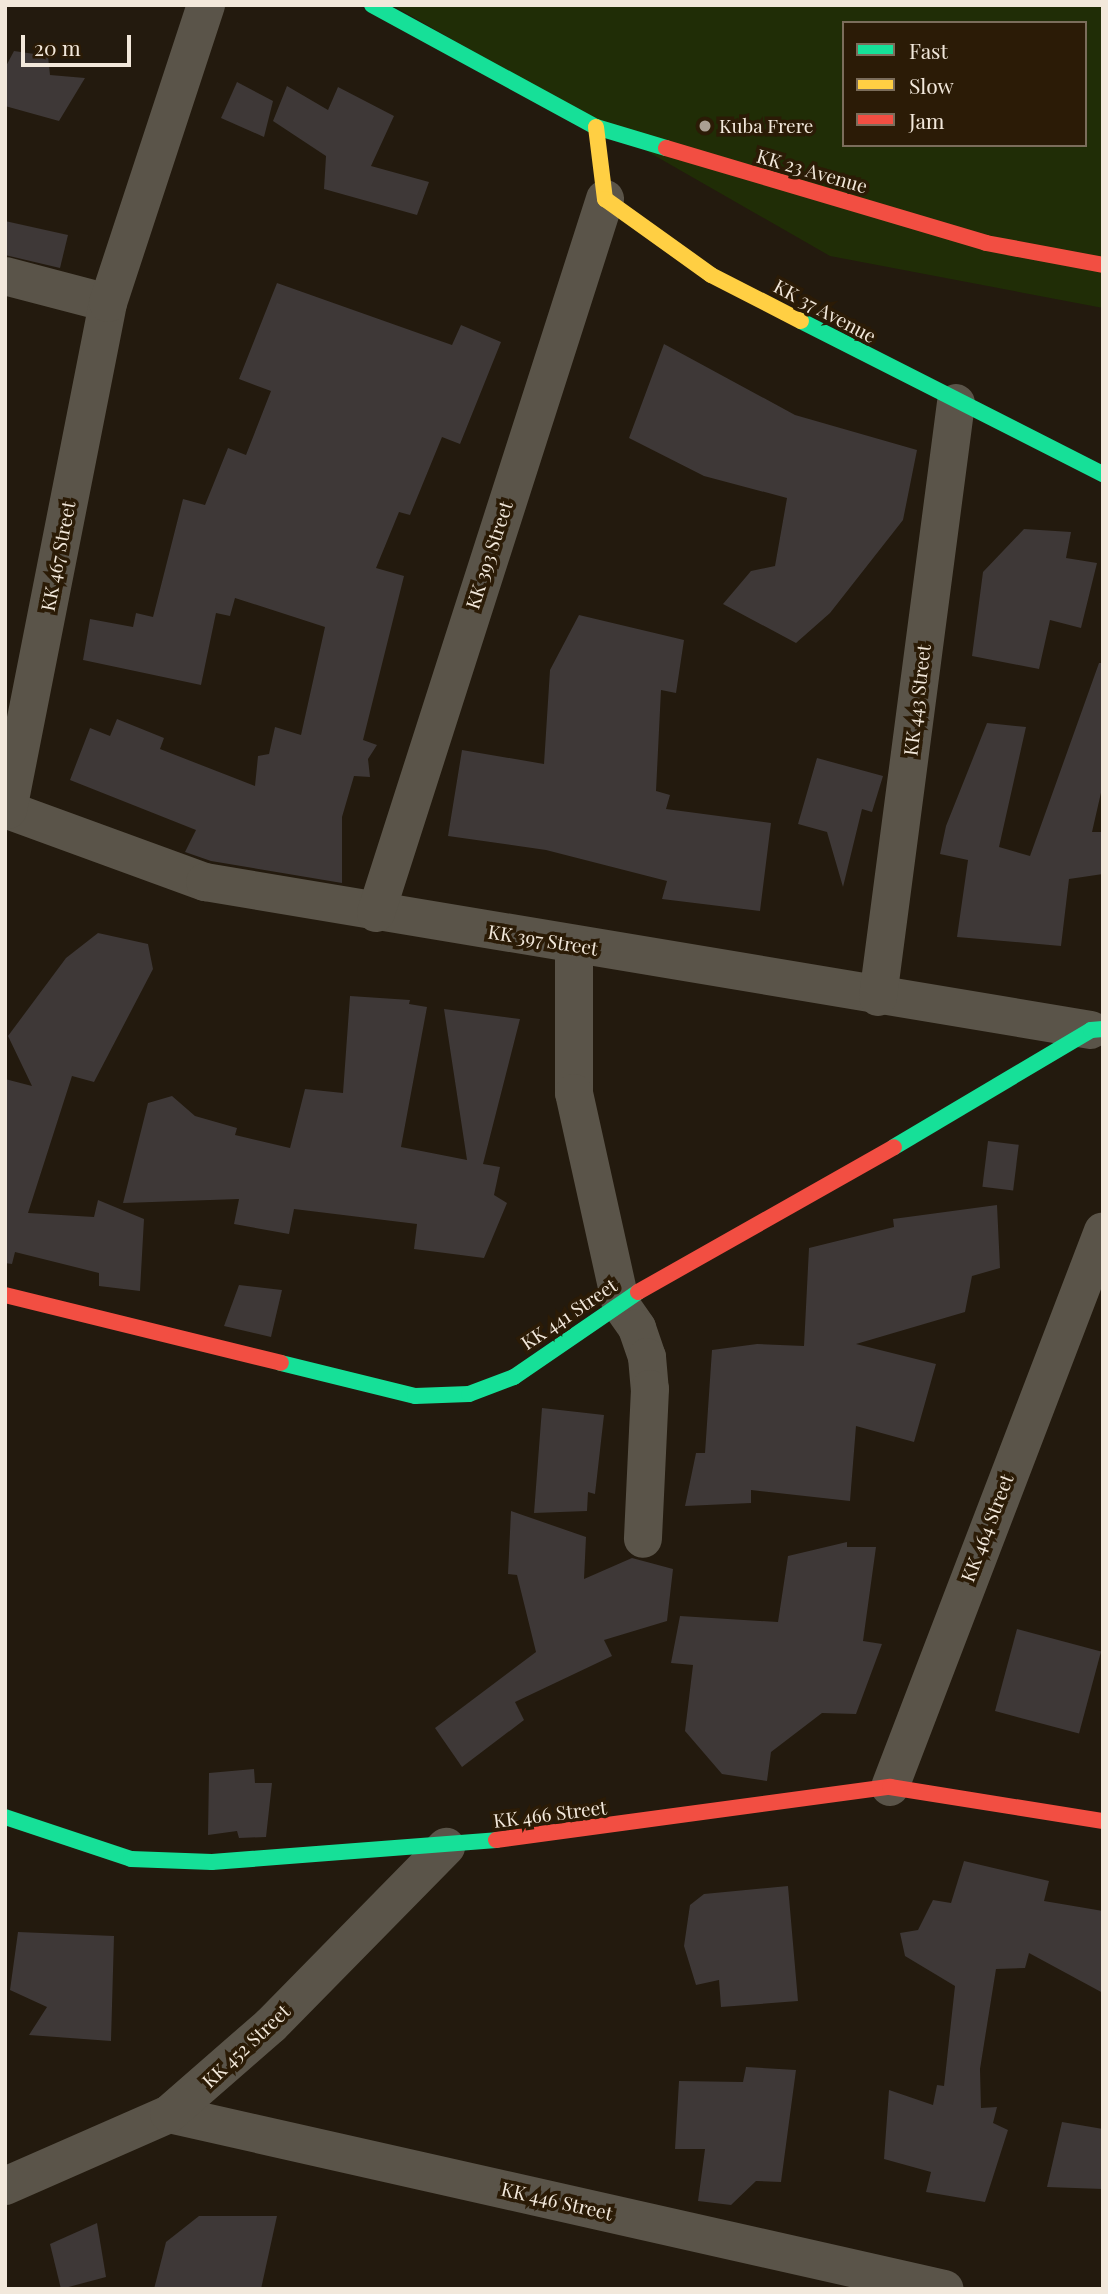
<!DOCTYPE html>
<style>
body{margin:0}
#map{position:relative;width:1108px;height:2294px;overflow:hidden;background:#231a0e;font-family:"Playfair Display",serif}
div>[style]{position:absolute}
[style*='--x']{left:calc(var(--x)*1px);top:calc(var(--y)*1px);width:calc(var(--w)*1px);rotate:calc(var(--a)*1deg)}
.green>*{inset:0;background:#202d06}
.building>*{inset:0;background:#3e3837;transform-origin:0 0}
.street>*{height:38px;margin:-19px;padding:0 19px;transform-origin:19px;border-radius:19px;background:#5a5449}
.fast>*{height:16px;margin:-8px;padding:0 8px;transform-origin:8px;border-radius:8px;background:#16e098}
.slow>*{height:16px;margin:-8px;padding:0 8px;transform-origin:8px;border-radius:8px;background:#ffcf43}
.jam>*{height:16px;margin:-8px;padding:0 8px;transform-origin:8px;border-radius:8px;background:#f24e42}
.dots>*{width:19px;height:19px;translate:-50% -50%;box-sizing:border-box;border:4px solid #2b1b06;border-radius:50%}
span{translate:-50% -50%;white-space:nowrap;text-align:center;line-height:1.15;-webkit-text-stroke:7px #2b1b06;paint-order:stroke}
.poi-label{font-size:19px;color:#f2e8db}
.left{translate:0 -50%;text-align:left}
.street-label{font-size:19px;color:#f2e8db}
.frame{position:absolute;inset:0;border:7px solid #f2e8db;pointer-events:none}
.legend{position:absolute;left:842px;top:21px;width:245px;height:126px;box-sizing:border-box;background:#2b1b06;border:2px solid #7b6d5b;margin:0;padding:9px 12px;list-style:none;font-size:21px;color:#f2e8db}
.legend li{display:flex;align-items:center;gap:14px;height:35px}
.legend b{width:35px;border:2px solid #7b6d5b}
.scale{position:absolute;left:21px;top:35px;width:110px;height:32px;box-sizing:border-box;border:4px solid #f2e8db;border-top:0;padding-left:9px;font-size:21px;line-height:24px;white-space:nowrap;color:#f2e8db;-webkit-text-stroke:5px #2b1b06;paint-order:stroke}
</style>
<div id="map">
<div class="green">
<div style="clip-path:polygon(evenodd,392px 5px,1103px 5px,1103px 308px,830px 256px,392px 5px,844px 23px,1085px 23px,1085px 145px,844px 145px,844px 23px)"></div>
</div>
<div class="building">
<div style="clip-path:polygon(14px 51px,48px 56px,50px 75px,85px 78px,59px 121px,5px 106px,5px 68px)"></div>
<div style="clip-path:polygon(237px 82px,273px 101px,264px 137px,221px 118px)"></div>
<div style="clip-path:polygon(287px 86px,328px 110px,338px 87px,394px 116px,371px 166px,429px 182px,417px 215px,324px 189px,326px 156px,273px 121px)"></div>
<div style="clip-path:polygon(5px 221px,68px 235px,60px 268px,5px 255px)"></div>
<div style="clip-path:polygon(277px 283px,452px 345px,461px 325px,501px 342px,460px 444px,442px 437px,410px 515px,399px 512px,376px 568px,404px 576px,363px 740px,377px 745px,368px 759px,370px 777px,354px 776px,342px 817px,342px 883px,211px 861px,185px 852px,196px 830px,70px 780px,90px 728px,110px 736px,117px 719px,164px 738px,160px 749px,255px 786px,258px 756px,269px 754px,275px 727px,301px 735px,325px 627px,235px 598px,230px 616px,216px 613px,201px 685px,83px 660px,90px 619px,133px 627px,136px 613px,153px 617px,183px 499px,205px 505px,228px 448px,246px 455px,271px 391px,239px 379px)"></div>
<div style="clip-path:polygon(664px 344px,795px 415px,917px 450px,903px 520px,830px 613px,796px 643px,723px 604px,751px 571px,775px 566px,787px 498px,704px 476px,629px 438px)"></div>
<div style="clip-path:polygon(1024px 529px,1071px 532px,1066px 558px,1097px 563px,1081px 628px,1050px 620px,1039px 669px,972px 656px,983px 572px)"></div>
<div style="clip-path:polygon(579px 615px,684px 640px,676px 693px,661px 690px,656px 791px,670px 795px,666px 809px,771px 823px,760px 911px,662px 899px,667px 881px,546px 850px,448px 836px,462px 750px,544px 764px,550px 670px)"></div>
<div style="clip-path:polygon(1099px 663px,1103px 663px,1103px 784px,1092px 832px,1103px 832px,1103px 874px,1069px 879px,1061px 946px,957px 937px,968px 860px,940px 854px,946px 826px,987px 723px,1026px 727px,999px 847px,1030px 856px)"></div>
<div style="clip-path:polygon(817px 758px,883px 776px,872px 812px,862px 809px,843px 887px,827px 832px,798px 824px)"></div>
<div style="clip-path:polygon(98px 933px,148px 944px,153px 969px,94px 1082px,72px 1076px,28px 1213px,94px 1217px,98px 1200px,144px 1219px,140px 1291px,99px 1286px,99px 1273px,15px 1252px,12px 1264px,5px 1263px,5px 1079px,32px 1086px,8px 1036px,66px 958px)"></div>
<div style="clip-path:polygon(350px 996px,410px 1000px,409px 1004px,427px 1007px,401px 1147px,467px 1160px,444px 1009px,520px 1019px,483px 1164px,500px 1167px,494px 1195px,507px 1203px,484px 1258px,414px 1249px,417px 1224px,294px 1209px,289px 1234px,234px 1224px,239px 1199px,123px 1203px,148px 1103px,172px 1096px,195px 1116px,237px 1128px,235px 1135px,290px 1148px,305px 1089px,343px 1093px)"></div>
<div style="left:988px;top:1141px;width:31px;height:46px;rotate:7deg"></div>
<div style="clip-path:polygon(997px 1205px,1000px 1268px,972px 1276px,965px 1312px,856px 1344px,936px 1364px,914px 1442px,856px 1426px,850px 1501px,751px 1490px,751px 1503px,685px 1506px,696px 1453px,705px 1453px,712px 1350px,757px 1344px,804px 1346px,809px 1248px,894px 1227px,893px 1219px)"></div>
<div style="clip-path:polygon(239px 1285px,282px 1290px,271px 1337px,224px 1326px)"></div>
<div style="clip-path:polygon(542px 1408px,604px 1415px,595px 1494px,588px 1492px,587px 1511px,534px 1513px)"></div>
<div style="clip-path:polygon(511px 1511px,586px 1537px,584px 1579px,632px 1558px,673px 1569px,667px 1621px,604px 1640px,612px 1656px,515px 1702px,524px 1720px,462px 1767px,435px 1728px,536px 1652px,517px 1575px,508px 1574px)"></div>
<div style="clip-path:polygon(847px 1542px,847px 1547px,876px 1547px,863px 1641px,882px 1644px,856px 1714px,822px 1713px,771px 1752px,767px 1781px,722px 1774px,685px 1731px,693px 1665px,671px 1663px,680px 1616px,778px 1622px,788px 1556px)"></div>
<div style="left:1017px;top:1629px;width:87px;height:85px;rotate:15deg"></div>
<div style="clip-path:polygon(254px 1769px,255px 1783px,272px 1783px,266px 1837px,239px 1838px,237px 1831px,208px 1835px,209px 1773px)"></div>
<div style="clip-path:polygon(964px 1861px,1049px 1881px,1044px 1901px,1103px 1911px,1103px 1993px,1029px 1953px,1025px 1968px,996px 1969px,980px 2069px,981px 2108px,997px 2107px,993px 2123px,1008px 2130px,985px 2202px,926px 2192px,931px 2172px,884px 2159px,889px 2090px,933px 2105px,937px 2085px,944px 2086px,955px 1986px,905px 1956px,900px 1933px,918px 1930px,933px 1900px,951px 1903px)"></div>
<div style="clip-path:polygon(788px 1886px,798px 2001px,721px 2007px,719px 1980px,696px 1985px,684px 1946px,690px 1905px,704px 1894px)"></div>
<div style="clip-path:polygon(18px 1932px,114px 1936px,111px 2041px,29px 2035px,47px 2007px,10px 1990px)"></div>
<div style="clip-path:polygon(746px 2067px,796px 2070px,781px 2182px,756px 2181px,731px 2205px,698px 2201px,705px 2149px,675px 2149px,679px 2081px,743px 2082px)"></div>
<div style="clip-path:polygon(1062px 2122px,1103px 2129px,1103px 2189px,1047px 2187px)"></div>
<div style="clip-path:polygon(199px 2216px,277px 2216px,261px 2289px,154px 2289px,166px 2242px)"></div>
<div style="clip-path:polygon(97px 2223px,106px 2277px,61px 2289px,50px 2244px)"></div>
</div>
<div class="street">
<div style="--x:5;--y:276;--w:106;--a:14.7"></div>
<div style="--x:5;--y:809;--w:213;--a:20.1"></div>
<div style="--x:205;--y:882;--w:898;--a:9.48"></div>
<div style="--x:8;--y:810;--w:517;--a:-78.84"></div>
<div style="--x:108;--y:303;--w:314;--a:-71.8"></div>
<div style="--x:376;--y:913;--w:750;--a:-72.22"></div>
<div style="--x:574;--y:945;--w:148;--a:90"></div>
<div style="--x:574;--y:1093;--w:217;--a:77.5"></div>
<div style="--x:621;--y:1305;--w:28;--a:55"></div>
<div style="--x:637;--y:1328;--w:31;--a:71"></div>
<div style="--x:647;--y:1357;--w:32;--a:85"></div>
<div style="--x:650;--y:1389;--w:150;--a:92.7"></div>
<div style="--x:878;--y:997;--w:599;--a:-82.52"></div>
<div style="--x:890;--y:1787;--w:595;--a:-69.04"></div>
<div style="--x:169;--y:2114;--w:795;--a:12.71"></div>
<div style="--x:5;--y:2186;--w:179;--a:-23.7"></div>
<div style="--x:169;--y:2114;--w:135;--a:-41.1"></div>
<div style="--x:271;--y:2025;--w:250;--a:-45.5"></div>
</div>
<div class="fast">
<div style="--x:372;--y:5;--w:255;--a:28.6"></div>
<div style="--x:596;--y:127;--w:73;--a:16.7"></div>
<div style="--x:801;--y:321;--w:339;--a:26.9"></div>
<div style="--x:894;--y:1147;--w:229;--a:-30.7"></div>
<div style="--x:1091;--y:1030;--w:12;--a:-5"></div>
<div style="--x:281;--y:1363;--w:138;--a:13.8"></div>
<div style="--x:415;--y:1396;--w:54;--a:-2.1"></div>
<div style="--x:469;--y:1394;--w:48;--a:-20.7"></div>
<div style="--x:514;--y:1377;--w:150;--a:-34.4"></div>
<div style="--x:5;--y:1817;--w:133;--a:18.4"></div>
<div style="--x:131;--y:1859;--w:81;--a:2.1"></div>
<div style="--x:212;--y:1862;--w:285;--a:-4.4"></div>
</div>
<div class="slow">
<div style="--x:596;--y:127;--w:73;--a:82.9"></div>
<div style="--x:605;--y:199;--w:130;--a:35.6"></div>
<div style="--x:711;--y:275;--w:101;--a:27.1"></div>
</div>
<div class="jam">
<div style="--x:666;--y:148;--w:334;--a:16.5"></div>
<div style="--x:986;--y:243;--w:119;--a:10.6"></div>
<div style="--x:638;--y:1292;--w:294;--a:-29.5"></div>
<div style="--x:5;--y:1295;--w:284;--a:13.8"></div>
<div style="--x:496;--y:1840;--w:398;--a:-7.7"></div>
<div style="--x:890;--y:1787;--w:216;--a:9.1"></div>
</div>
<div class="dots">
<div style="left:705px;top:126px;background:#aaa093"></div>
</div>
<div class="poi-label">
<span class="left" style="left:719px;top:126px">Kuba Frere</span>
</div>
<div class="street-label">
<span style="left:812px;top:171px;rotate:16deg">KK 23 Avenue</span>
<span style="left:825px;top:311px;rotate:28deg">KK 37 Avenue</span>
<span style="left:489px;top:555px;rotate:-72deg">KK 393 Street</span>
<span style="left:58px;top:556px;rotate:-79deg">KK 467 Street</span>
<span style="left:917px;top:700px;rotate:-83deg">KK 443 Street</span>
<span style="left:543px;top:940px;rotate:9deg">KK 397 Street</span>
<span style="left:569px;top:1314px;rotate:-34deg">KK 441 Street</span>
<span style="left:987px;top:1528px;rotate:-69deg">KK 464 Street</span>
<span style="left:550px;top:1814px;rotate:-7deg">KK 466 Street</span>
<span style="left:246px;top:2046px;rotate:-43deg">KK 452 Street</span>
<span style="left:557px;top:2201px;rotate:13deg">KK 446 Street</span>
</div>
<div class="frame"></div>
<ul class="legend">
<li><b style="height:9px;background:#16e098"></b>Fast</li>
<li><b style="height:9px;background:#ffcf43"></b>Slow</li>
<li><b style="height:9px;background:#f24e42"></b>Jam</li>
</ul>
<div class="scale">20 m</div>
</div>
